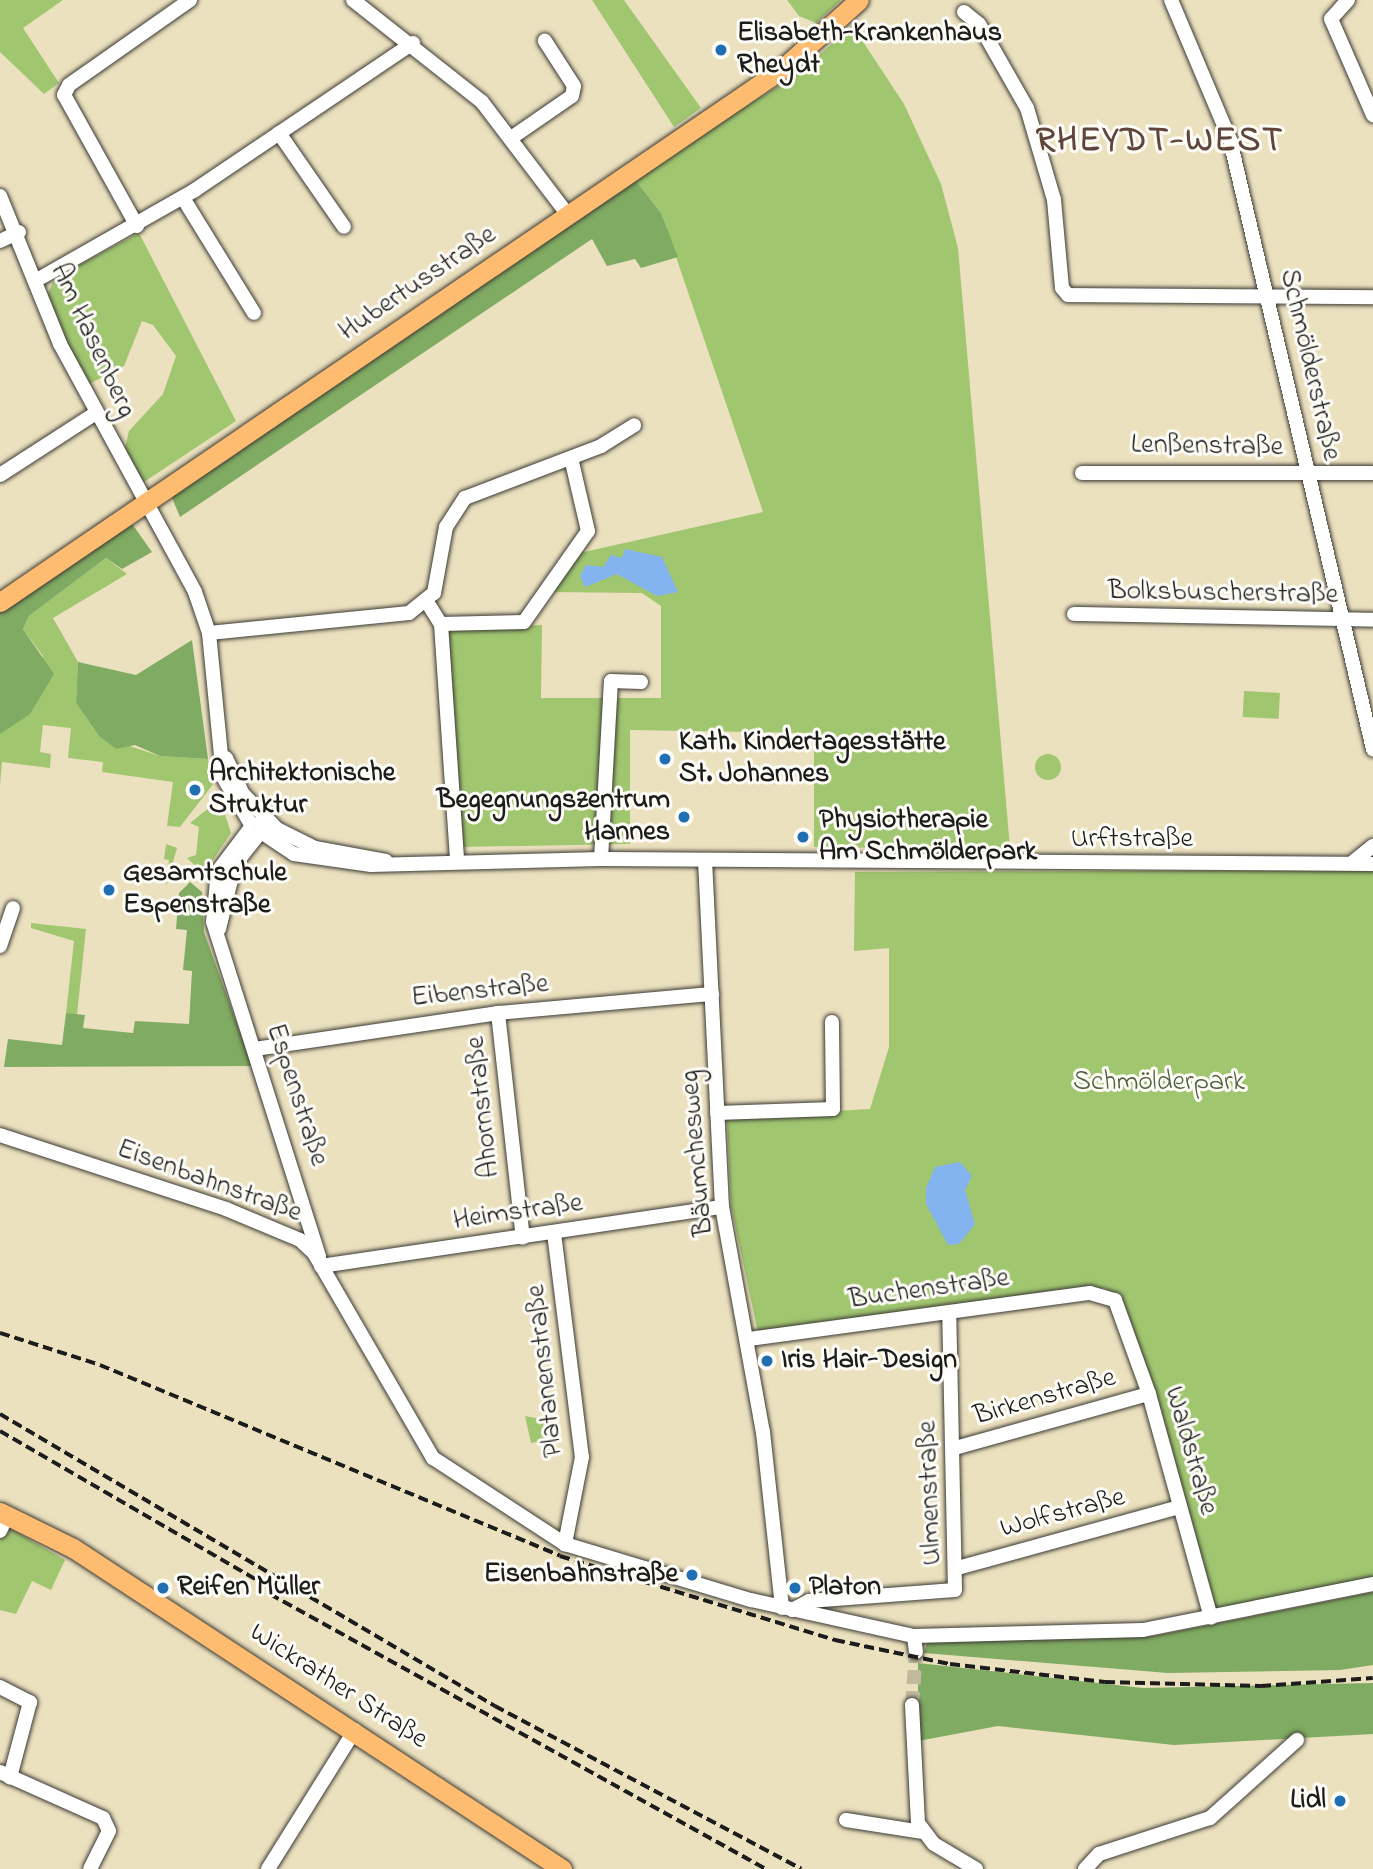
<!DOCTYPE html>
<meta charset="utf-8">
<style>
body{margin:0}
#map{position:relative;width:1373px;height:1869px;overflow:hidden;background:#ece1bf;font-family:"Indie Flower",sans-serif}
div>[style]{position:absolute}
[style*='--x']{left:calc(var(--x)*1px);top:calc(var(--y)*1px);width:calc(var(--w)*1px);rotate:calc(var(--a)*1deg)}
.green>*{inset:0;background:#a1c670;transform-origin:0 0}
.round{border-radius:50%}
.forest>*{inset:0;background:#80ab62}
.water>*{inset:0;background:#83b4ef}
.minor-tunnel>*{height:14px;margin-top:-7px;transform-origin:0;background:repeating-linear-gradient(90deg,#c2ba9e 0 14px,transparent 0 21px)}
.roads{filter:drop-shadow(0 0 2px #3b3a34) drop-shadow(0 0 2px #3b3a34)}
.minor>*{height:14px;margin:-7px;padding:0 7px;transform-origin:7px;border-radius:7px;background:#fff}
.major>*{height:19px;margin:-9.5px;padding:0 9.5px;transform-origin:9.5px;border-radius:9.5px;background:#fdbc70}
.rail>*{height:3.5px;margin-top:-1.75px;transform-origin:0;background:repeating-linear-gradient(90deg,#1c1c1c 0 10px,transparent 0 15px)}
.dots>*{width:19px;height:19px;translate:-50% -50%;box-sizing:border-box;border:4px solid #fdfcf7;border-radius:50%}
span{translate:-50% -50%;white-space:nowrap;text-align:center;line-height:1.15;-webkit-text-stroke:6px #fdfcf7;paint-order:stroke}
.poi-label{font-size:28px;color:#1c1c1c;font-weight:700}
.left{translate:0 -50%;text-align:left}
.right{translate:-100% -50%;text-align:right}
.street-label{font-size:28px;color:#1c1c1c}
.park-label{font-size:28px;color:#51603e}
.district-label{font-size:35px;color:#5f453c;font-weight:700;letter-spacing:2px}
</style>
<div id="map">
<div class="green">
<div style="clip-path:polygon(0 0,63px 0,23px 28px,59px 83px,44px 94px,0 52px)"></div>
<div style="clip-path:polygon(592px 0,624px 0,701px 108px,674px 127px)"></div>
<div style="clip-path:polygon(787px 0,841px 0,816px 23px,799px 16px)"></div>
<div style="clip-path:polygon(852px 25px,904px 104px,941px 184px,958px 248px,1011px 859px,979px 849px,814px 847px,814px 733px,630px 730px,630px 844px,460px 847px,445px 628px,542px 625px,541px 698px,661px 698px,661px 606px,642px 593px,547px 592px,575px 554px,763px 512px,661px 213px,633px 177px,801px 72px)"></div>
<div style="clip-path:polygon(139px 233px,236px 421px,144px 482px,124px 451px,129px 431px,163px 394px,176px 356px,153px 325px,142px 321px,124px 366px,89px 384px,45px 300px,55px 278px)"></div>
<div style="clip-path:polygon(106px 558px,127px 574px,53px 618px,78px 662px,76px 703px,99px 736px,160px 756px,208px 759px,214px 783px,180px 827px,167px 826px,173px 782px,102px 772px,103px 762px,68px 758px,71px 728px,43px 725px,40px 752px,51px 754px,50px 768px,2px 762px,0 786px,0 734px,43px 656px,23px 629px,29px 616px)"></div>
<div style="left:1244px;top:691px;width:36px;height:26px;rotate:3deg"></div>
<div class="round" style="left:1035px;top:754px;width:26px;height:26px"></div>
<div style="clip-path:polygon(220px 799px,231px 833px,206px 870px,199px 869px,187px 858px,196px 855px,199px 827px,190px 823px)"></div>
<div style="clip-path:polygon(166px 844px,177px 848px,166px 887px,169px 860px,164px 859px)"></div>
<div style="clip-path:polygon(1373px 870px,1373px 1577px,1213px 1612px,1129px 1317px,1117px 1295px,1104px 1288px,758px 1333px,731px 1206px,727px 1117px,870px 1109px,889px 1047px,889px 948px,854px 951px,855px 872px)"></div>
<div style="clip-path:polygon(31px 923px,86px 929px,77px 1015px,66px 1013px,74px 941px,31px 928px)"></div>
<div style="clip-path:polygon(525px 1416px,552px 1421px,548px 1440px,531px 1443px)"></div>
<div style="clip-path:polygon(11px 1529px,65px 1560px,51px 1590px,32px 1581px,16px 1614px,0 1610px,0 1539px)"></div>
</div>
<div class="forest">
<div style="clip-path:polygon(633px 177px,661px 213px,678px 257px,641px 268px,635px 259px,607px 266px,592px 239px,180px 517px,170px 493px)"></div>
<div style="clip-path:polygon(130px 521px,152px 552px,122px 569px,106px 558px,29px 616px,23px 629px,54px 674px,30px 714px,0 734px,0 609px)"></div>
<div style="clip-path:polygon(192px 640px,208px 759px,160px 756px,135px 745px,116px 749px,99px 736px,76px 703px,78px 662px,136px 675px)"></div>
<div style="clip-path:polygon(190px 882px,202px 892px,204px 932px,252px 1066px,4px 1067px,8px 1039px,62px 1045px,66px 1013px,85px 1015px,83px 1028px,133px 1033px,135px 1021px,189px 1024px,192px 971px,183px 970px,187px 930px,176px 929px,179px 893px)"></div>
<div style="clip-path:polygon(1373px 1592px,1373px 1665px,1340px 1670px,1168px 1673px,924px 1653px,927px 1641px,1154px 1636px)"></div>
<div style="clip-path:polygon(918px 1663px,1143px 1688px,1373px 1683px,1373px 1734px,1174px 1745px,998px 1726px,918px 1741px)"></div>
</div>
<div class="water">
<div style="clip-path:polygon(625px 549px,662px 557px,678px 592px,657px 596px,617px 574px,585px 587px,580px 576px,586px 565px,603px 567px,611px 555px,622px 558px)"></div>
<div style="clip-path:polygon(960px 1162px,972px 1176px,965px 1190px,975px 1224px,959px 1244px,948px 1245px,926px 1204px,926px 1188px,935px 1167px)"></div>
</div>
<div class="minor-tunnel">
<div style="--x:912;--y:1705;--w:53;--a:-85.7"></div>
</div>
<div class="roads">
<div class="minor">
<div style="--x:353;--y:0;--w:164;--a:38.3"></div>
<div style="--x:482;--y:102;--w:142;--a:52.7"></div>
<div style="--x:1171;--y:0;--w:152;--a:67.1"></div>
<div style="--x:1230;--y:140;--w:626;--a:76.79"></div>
<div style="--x:1348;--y:0;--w:25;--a:132"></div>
<div style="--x:1331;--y:19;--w:105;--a:66.4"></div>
<div style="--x:964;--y:12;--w:19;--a:39"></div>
<div style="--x:979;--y:24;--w:97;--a:60.3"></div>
<div style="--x:1027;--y:108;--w:96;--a:73.6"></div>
<div style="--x:1054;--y:200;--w:88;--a:84.8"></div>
<div style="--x:1062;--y:288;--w:9;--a:49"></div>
<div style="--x:1068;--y:295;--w:305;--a:0.4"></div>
<div style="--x:279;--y:133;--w:114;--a:55.3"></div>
<div style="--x:514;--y:136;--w:70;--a:-34.6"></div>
<div style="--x:572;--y:96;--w:10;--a:-79"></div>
<div style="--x:574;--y:86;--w:54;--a:-122.8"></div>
<div style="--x:0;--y:196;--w:160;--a:67.9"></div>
<div style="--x:60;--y:344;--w:282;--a:61.4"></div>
<div style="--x:195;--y:592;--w:43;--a:71.1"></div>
<div style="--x:209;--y:633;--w:145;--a:84.4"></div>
<div style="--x:223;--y:777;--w:57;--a:59.4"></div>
<div style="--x:252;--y:826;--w:50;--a:33.7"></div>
<div style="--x:294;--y:854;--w:78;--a:8.1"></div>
<div style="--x:371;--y:865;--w:230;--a:-1.5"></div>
<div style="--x:601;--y:859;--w:772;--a:0.37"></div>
<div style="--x:183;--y:198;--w:135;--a:58.3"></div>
<div style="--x:137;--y:226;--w:150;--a:-119.1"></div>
<div style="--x:64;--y:95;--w:11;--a:-63"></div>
<div style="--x:69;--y:85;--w:148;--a:-35.1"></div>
<div style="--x:0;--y:241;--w:21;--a:-25"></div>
<div style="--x:35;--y:281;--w:184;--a:-29.6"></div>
<div style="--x:195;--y:190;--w:263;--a:-34"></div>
<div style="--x:1082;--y:473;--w:291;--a:0"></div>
<div style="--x:0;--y:475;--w:114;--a:-32.9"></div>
<div style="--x:427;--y:602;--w:26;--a:58"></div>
<div style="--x:441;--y:624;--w:83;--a:-1.4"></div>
<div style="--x:524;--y:622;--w:111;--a:-54.9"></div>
<div style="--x:588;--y:531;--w:75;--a:-103.1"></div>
<div style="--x:1074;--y:614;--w:299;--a:1.1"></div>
<div style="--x:441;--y:624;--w:237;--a:86.1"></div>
<div style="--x:209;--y:633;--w:201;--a:-5.7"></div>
<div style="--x:409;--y:613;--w:32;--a:-39"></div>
<div style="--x:434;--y:593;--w:67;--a:-79.7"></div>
<div style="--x:446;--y:527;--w:35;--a:-57"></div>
<div style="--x:465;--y:498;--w:146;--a:-20.9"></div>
<div style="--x:601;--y:446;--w:39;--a:-32"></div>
<div style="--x:226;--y:758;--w:38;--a:65"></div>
<div style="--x:242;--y:793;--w:50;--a:45.8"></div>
<div style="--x:277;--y:829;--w:42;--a:26.6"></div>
<div style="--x:315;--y:848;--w:72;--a:10.4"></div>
<div style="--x:266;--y:821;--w:15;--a:160"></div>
<div style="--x:252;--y:826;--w:56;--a:127.1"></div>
<div style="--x:218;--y:871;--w:51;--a:95.6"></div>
<div style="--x:213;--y:922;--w:351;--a:72.4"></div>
<div style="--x:601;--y:859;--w:178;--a:-86.8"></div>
<div style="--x:611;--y:681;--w:30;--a:2"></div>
<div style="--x:705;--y:860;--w:347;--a:87.2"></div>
<div style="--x:722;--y:1207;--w:229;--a:79.7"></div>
<div style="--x:763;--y:1432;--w:177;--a:83.8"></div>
<div style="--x:1353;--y:862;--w:26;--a:-39"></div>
<div style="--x:219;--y:929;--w:67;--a:-76.2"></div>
<div style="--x:235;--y:864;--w:45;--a:-51.3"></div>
<div style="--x:0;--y:946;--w:40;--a:-71.1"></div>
<div style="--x:498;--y:1013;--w:226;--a:83.7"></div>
<div style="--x:255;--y:1049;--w:246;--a:-8.4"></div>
<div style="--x:498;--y:1013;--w:215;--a:-5.1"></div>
<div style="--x:717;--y:1113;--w:116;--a:-2"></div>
<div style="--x:833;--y:1109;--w:87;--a:-90.7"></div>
<div style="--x:0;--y:1135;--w:238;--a:18.1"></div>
<div style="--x:226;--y:1209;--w:80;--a:22.7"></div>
<div style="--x:300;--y:1240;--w:19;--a:43"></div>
<div style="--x:314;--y:1253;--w:237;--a:59.9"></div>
<div style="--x:433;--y:1458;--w:158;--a:33.1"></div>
<div style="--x:565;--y:1544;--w:194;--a:16.8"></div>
<div style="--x:751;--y:1600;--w:167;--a:12.5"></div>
<div style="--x:914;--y:1636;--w:229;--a:-1.5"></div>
<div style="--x:1143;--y:1630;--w:235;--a:-11.3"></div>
<div style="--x:554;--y:1233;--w:226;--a:82.9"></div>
<div style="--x:582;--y:1457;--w:89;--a:101.1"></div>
<div style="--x:321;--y:1266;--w:405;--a:-8.4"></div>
<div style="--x:749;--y:1339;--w:344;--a:-7.7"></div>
<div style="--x:1090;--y:1293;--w:26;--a:16"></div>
<div style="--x:1115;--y:1300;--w:100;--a:70.1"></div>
<div style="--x:1149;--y:1394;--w:232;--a:74.5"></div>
<div style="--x:955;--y:1448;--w:201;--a:-15.6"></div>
<div style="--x:0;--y:1531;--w:19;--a:-65"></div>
<div style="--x:958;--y:1568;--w:230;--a:-15.4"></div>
<div style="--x:792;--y:1610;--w:19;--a:-28"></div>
<div style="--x:809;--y:1601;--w:146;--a:-4.3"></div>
<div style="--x:955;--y:1590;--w:278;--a:-91.2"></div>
<div style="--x:914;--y:1636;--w:16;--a:83"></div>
<div style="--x:0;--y:1687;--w:34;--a:27"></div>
<div style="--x:30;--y:1702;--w:78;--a:104.9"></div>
<div style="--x:912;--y:1705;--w:118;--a:87.1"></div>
<div style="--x:918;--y:1823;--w:26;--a:53"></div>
<div style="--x:934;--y:1844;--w:49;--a:30.8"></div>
<div style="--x:0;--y:1772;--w:113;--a:24.1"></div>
<div style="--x:103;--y:1818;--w:14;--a:65"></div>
<div style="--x:109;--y:1831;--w:42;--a:116.6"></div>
<div style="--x:846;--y:1820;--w:78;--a:8.9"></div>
<div style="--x:268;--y:1869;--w:164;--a:-58"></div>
<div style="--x:1085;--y:1869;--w:21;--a:-47"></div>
<div style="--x:1099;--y:1854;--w:117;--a:-18"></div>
<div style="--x:1210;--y:1818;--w:117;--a:-41.9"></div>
</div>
<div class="major">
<div style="--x:0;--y:602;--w:946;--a:-34.28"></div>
<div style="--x:782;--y:69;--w:103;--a:-41.9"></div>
<div style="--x:0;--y:1512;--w:81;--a:26.3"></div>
<div style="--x:73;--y:1548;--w:585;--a:33.28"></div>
</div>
</div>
<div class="rail">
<div style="--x:0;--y:1333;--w:105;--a:17.7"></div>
<div style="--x:100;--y:1365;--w:498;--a:22.5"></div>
<div style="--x:560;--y:1556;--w:288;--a:17"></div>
<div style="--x:835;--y:1640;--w:117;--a:11.8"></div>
<div style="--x:950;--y:1664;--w:156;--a:6.6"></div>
<div style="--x:1105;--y:1682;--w:156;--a:1.5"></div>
<div style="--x:1261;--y:1686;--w:112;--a:-4.1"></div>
<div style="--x:0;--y:1414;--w:575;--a:30.54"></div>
<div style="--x:495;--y:1706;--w:347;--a:28"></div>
<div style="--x:0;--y:1431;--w:325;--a:30.1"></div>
<div style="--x:270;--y:1594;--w:567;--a:29.01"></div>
</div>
<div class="dots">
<div style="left:721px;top:50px;background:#1f6fb2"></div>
<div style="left:665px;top:759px;background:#1f6fb2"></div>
<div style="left:195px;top:790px;background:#1f6fb2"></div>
<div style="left:684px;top:817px;background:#1f6fb2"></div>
<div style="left:803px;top:837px;background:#1f6fb2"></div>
<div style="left:109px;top:890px;background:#1f6fb2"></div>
<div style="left:767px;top:1361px;background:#1f6fb2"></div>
<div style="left:692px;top:1575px;background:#1f6fb2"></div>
<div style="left:163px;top:1588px;background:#1f6fb2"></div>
<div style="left:795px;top:1588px;background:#1f6fb2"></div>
<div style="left:1340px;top:1801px;background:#1f6fb2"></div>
</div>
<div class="poi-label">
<span class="left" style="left:737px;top:50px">Elisabeth-Krankenhaus<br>Rheydt</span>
<span class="left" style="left:679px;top:759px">Kath. Kindertagesstätte<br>St. Johannes</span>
<span class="left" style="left:209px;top:790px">Architektonische<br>Struktur</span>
<span class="right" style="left:670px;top:817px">Begegnungszentrum<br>Hannes</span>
<span class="left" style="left:819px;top:837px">Physiotherapie<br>Am Schmölderpark</span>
<span class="left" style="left:123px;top:890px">Gesamtschule<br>Espenstraße</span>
<span class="left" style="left:781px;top:1361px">Iris Hair-Design</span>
<span class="right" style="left:678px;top:1575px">Eisenbahnstraße</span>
<span class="left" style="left:177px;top:1588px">Reifen Müller</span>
<span class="left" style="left:809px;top:1588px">Platon</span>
<span class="right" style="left:1326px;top:1801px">Lidl</span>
</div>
<div class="street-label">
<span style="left:418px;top:284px;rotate:-34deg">Hubertusstraße</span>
<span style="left:92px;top:341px;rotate:65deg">Am Hasenberg</span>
<span style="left:1309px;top:365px;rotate:77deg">Schmölderstraße</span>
<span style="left:1207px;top:447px;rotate:1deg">Lenßenstraße</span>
<span style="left:1223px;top:594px;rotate:1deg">Bolksbuscherstraße</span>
<span style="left:1132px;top:840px">Urftstraße</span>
<span style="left:480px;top:992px;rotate:-6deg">Eibenstraße</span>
<span style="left:296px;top:1095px;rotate:72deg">Espenstraße</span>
<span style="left:484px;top:1107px;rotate:-96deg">Ahornstraße</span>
<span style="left:698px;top:1153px;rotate:-95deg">Bäumchesweg</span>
<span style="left:209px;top:1182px;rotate:20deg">Eisenbahnstraße</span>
<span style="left:518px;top:1213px;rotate:-8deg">Heimstraße</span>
<span style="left:929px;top:1290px;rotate:-8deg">Buchenstraße</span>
<span style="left:546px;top:1371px;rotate:-96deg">Platanenstraße</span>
<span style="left:1045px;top:1398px;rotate:-16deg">Birkenstraße</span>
<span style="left:1190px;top:1451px;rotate:74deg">Waldstraße</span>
<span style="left:931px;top:1493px;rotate:-92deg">Ulmenstraße</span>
<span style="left:1063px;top:1514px;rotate:-15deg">Wolfstraße</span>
<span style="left:338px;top:1687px;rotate:33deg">Wickrather Straße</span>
</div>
<div class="park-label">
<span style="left:1159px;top:1083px">Schmölderpark</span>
</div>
<div class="district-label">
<span style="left:1160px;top:142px">RHEYDT-WEST</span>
</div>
</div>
